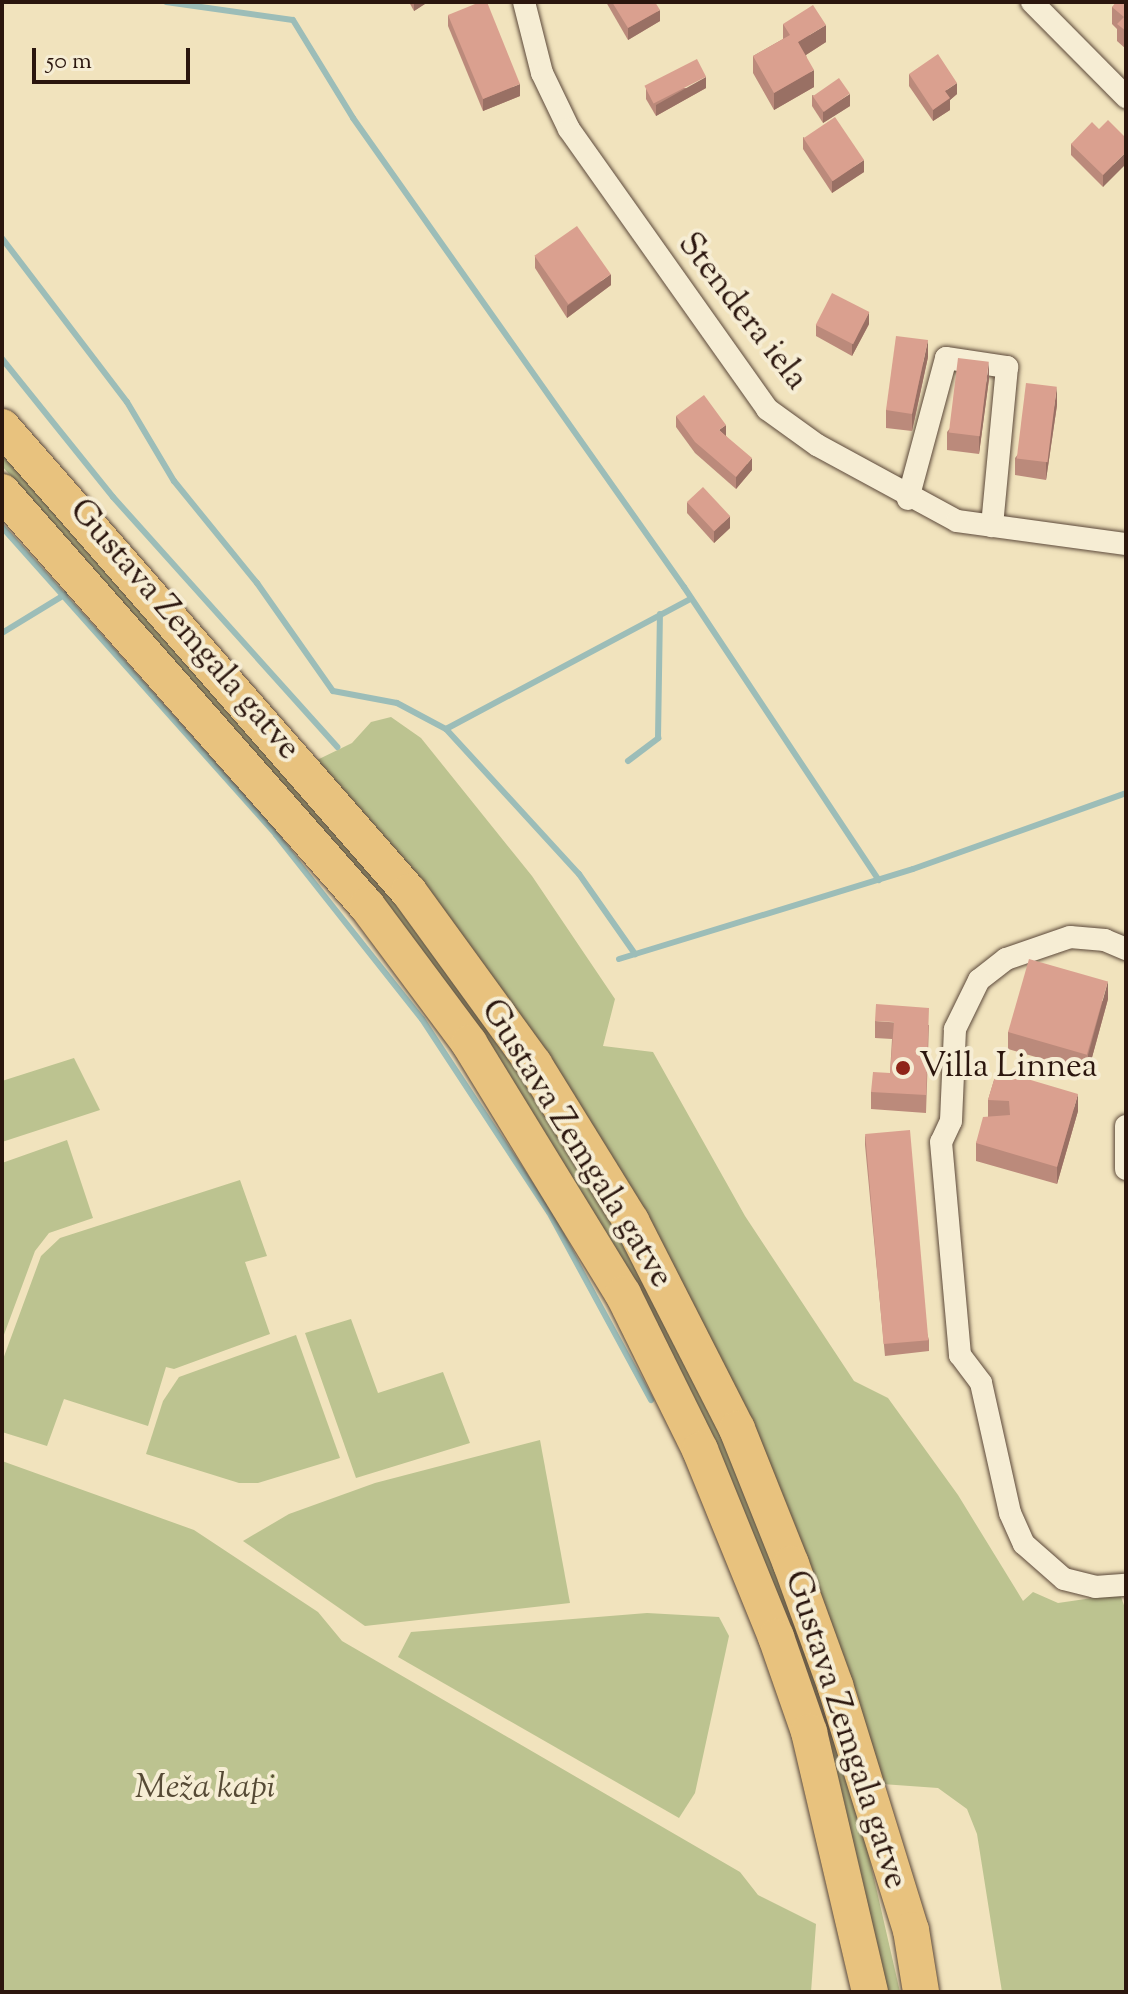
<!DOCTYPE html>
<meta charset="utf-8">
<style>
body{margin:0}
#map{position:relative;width:1128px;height:1994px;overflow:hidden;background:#f1e3bd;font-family:"Sorts Mill Goudy",serif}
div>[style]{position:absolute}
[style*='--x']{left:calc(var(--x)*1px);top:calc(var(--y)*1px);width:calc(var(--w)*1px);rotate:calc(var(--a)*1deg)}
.green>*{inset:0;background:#bcc390}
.stream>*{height:6px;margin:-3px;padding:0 3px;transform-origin:3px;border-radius:3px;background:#9cbdb8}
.roads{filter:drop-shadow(0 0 2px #5c493a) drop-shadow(0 0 2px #5c493a)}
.minor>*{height:22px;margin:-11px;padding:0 11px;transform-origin:11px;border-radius:11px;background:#f6edd4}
.primary>*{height:36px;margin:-18px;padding:0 18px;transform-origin:18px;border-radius:18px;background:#e8c27e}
.wall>*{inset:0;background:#bb8a7b}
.shaded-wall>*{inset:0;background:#997064}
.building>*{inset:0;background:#daa08f;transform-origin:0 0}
.dots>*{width:22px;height:22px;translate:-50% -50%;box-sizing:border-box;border:4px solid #f6edd4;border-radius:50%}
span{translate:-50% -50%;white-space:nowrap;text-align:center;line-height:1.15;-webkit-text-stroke:8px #f6edd4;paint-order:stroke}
.street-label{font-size:34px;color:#2b160e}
.poi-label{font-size:34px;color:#2b160e}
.left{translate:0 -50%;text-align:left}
.park-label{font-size:34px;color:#564a35;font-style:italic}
.frame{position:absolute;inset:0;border:4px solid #2b160e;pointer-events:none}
.scale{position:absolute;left:32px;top:48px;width:158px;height:36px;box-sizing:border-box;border:4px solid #2b160e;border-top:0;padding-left:10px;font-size:24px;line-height:28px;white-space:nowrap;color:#2b160e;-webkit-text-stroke:6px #f6edd4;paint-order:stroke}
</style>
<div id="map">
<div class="green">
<div style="clip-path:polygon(2px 447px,443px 957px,621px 1230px,716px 1416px,800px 1621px,862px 1826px,900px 1992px,885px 1992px,873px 1933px,608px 1236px,496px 1055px,319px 826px,2px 466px)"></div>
<div style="clip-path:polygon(391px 717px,421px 738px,532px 876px,615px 999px,603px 1046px,653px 1052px,745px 1216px,854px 1381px,888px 1398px,958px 1495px,1023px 1601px,1033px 1592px,1058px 1603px,1120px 1594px,1126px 1611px,1126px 1992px,1002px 1992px,977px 1834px,967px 1809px,938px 1788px,882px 1784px,804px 1558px,431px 896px,317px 760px,352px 743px,371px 722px)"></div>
<div style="clip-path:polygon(74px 1058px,100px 1110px,2px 1142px,2px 1081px)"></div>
<div style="clip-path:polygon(67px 1140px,93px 1218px,49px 1233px,35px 1251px,2px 1340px,2px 1163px)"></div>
<div style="clip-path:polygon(240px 1180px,267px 1256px,245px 1262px,270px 1334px,174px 1369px,166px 1367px,148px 1426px,64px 1399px,47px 1446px,2px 1432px,2px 1362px,41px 1256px,60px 1238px)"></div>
<div style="clip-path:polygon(351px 1319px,378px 1393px,443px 1372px,470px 1443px,356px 1478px,305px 1333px)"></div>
<div style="clip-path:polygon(296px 1335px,340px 1458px,258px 1483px,239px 1483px,146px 1454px,163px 1401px,179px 1377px)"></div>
<div style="clip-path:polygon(540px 1440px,570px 1603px,365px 1626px,243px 1541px,289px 1514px,375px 1483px)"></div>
<div style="clip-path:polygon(2px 1461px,194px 1530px,318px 1612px,342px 1641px,740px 1872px,758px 1895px,816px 1924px,811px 1992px,2px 1992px)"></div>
<div style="clip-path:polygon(647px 1613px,719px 1617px,729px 1636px,695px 1793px,679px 1818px,398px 1657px,411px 1632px)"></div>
</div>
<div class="stream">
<div style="--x:166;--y:2;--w:128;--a:8.1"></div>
<div style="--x:293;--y:20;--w:115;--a:58.5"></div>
<div style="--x:353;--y:118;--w:574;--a:54.79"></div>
<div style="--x:684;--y:587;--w:352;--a:56.4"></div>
<div style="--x:2;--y:238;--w:206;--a:52.7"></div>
<div style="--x:127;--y:402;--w:92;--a:59.3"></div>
<div style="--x:174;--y:481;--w:132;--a:50.9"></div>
<div style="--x:257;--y:583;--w:132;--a:54.9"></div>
<div style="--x:333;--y:691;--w:65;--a:10.6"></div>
<div style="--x:397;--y:703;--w:55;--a:28"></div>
<div style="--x:446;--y:729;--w:197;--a:47.5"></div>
<div style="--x:579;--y:874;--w:98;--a:55"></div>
<div style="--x:2;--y:359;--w:177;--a:51.2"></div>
<div style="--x:113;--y:497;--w:336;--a:48.1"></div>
<div style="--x:2;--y:527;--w:412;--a:48.3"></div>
<div style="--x:276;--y:835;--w:235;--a:51.6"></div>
<div style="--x:422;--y:1019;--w:231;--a:56.7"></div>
<div style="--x:549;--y:1212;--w:214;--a:61.5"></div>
<div style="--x:2;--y:633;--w:75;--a:-31.4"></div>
<div style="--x:446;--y:729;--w:277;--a:-28"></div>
<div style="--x:628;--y:761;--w:38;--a:-37"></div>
<div style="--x:658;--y:738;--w:124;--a:-89.1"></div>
<div style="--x:619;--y:959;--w:307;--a:-17"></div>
<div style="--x:913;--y:869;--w:226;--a:-19.6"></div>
</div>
<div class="roads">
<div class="minor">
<div style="--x:524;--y:2;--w:73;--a:75.8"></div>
<div style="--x:542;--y:73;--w:62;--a:64.3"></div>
<div style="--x:569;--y:129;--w:343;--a:54.7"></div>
<div style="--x:767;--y:409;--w:62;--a:35.8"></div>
<div style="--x:817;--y:445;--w:159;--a:28.5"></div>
<div style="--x:957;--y:521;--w:171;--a:7.8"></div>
<div style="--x:1032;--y:2;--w:134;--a:45.3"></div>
<div style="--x:908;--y:499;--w:146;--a:-74.9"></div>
<div style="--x:946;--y:358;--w:62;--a:8.4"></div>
<div style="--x:1007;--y:367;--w:160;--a:95.4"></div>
<div style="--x:1126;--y:949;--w:23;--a:-157"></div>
<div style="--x:1105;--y:940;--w:35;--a:-175"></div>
<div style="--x:1070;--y:937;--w:68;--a:161"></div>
<div style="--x:1006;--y:959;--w:34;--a:142"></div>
<div style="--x:979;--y:980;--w:55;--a:116.1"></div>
<div style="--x:955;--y:1029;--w:92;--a:92.5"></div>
<div style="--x:951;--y:1121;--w:23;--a:115"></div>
<div style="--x:941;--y:1142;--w:214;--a:84.9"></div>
<div style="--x:960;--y:1355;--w:35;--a:53"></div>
<div style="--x:981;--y:1383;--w:133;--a:77.4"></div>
<div style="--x:1010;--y:1513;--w:34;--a:66"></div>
<div style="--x:1024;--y:1544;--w:53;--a:41.2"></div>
<div style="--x:1064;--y:1579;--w:32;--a:14"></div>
<div style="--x:1095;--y:1587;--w:31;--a:-4"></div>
<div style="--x:1126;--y:1126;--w:43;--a:90"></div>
</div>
<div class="primary">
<div style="--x:2;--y:427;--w:618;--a:48.81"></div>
<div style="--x:409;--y:892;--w:213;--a:54"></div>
<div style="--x:534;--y:1064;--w:185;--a:58.3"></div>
<div style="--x:631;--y:1221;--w:233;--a:63"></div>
<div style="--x:737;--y:1429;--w:145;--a:68.2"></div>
<div style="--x:791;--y:1564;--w:129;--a:70"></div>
<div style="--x:835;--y:1685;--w:257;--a:72.8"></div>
<div style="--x:911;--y:1930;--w:63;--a:80.8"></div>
<div style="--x:2;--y:492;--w:552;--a:48.6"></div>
<div style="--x:367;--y:906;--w:171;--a:53.3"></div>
<div style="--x:469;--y:1043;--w:294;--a:58.5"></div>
<div style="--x:623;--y:1294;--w:174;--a:63.7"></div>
<div style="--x:700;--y:1450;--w:202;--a:67.9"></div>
<div style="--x:776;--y:1637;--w:101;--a:70.8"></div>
<div style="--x:809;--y:1732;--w:267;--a:76.8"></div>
</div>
</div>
<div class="wall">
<div style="clip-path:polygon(409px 2px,428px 2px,414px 11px)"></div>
<div style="clip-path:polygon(606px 2px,655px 2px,660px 21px,628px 40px)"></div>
<div style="clip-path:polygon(1126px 2px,1126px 49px,1117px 41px,1117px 29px,1112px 24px,1112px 7px)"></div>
<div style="clip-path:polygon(448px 15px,520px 96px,483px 111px,448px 26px)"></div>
<div style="clip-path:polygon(783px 24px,826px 42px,806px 55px,814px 87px,774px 110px,753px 73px,753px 56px,783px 39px)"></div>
<div style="clip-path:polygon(909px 74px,957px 94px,950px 100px,950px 110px,933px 121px,909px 86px)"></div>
<div style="clip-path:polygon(646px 88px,706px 88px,656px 116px,646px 99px)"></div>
<div style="clip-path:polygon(812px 95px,850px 106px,823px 123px,812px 106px)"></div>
<div style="clip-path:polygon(1099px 129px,1126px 138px,1103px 187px,1071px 155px,1071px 144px)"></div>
<div style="clip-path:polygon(803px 137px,864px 172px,832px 193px,803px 149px)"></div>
<div style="clip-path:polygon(535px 256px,611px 285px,567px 318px,535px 268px)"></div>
<div style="clip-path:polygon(869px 324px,852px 356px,816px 336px,816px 325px)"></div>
<div style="clip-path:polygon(928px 357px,912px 431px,886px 428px,886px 410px)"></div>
<div style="clip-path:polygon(989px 379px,979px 454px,947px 450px,947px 432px)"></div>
<div style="clip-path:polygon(1057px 405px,1046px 480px,1015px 475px,1015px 458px)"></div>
<div style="clip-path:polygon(676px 416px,726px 436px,752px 470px,736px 489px,695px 453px,676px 427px)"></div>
<div style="clip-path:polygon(687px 502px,730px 528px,714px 543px,687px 513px)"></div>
<div style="clip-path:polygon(1108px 999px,1088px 1072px,1008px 1049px,1008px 1032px)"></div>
<div style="clip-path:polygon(875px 1021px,929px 1025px,926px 1113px,871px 1109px,871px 1092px,890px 1073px,892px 1039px,875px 1038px)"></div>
<div style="clip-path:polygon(997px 1070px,1078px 1111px,1057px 1184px,976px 1161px,976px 1143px,988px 1117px,988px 1100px)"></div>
<div style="clip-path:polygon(865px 1134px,929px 1340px,929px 1351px,885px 1356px,865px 1145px)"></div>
</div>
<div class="shaded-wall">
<div style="clip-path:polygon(414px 2px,428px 2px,414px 11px)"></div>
<div style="clip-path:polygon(660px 10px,660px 21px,628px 40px,628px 28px)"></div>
<div style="clip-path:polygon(826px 25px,826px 42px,798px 60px,798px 42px)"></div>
<div style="clip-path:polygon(814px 70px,814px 87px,774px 110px,774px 93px)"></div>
<div style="clip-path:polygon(706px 77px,706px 88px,656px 116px,656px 105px)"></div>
<div style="clip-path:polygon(957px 83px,957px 94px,950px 100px,950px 110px,933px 121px,933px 110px,945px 91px)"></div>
<div style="clip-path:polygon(520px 84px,520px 96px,483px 111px,483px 99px)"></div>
<div style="clip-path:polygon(850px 94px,850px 106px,823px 123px,823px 111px)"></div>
<div style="clip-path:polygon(1126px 152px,1126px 164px,1103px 187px,1103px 175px)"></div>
<div style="clip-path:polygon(864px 160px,864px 172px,832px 193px,832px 181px)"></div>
<div style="clip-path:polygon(611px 274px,611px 285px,567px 318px,567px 306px)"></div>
<div style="clip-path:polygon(869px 312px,869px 324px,852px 356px,852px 344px)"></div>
<div style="clip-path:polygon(928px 340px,928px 357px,912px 431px,912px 414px)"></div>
<div style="clip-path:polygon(989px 362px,989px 379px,979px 454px,979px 437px)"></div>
<div style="clip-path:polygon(1057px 387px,1057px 405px,1046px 480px,1046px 462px)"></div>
<div style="clip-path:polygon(726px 425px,726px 437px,719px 430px)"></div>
<div style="clip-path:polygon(752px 458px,752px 470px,736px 489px,736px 477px)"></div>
<div style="clip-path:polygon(730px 516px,730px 528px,714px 543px,714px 531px)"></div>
<div style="clip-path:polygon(1108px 981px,1108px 999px,1088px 1072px,1088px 1055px)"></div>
<div style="clip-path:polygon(1078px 1094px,1078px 1111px,1057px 1184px,1057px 1167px)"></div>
</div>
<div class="building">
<div style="clip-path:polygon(480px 2px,487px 2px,520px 84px,483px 99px,448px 15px)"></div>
<div style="clip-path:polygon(612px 2px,655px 2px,660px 10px,628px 28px)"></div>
<div style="clip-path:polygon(1116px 2px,1126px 2px,1126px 31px,1117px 24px,1124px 17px,1112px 7px)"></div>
<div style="clip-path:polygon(813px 5px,826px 25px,798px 42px,814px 70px,774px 93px,753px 56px,790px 35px,783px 24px)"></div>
<div style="clip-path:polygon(938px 54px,957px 83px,945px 91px,950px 98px,933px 110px,909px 74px)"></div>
<div style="left:697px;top:59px;width:20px;height:59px;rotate:63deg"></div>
<div style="left:839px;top:78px;width:19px;height:32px;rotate:55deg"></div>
<div style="left:835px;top:117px;width:52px;height:38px;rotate:56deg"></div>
<div style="clip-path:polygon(1108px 120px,1126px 138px,1126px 152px,1103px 175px,1071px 144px,1092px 122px,1099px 129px)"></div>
<div style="left:577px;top:226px;width:59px;height:52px;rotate:55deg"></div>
<div style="left:832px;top:293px;width:42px;height:36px;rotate:27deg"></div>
<div style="clip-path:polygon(896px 336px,928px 340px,912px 414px,886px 410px)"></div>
<div style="left:958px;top:358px;width:31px;height:75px;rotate:7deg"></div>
<div style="left:1026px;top:383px;width:31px;height:76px;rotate:7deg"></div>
<div style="clip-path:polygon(704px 395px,726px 425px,719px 430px,752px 458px,736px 477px,695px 442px,676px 416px)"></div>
<div style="left:703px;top:487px;width:40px;height:22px;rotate:47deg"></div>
<div style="left:1029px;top:959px;width:82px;height:76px;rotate:16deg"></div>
<div style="clip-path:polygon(876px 1004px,929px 1008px,926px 1095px,871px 1092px,873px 1072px,890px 1073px,894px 1022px,875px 1021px)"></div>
<div style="clip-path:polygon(997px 1070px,1078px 1094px,1057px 1167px,976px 1143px,983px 1117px,1010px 1115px,1009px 1101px,988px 1100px)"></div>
<div style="left:910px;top:1130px;width:211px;height:45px;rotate:85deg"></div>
</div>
<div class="dots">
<div style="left:903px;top:1068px;background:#8f2418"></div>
</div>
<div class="street-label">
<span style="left:742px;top:312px;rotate:52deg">Stendera iela</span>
<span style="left:184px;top:630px;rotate:49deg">Gustava Zemgala gatve</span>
<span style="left:576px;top:1144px;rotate:58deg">Gustava Zemgala gatve</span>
<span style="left:845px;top:1730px;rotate:72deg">Gustava Zemgala gatve</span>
</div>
<div class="poi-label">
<span class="left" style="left:919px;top:1068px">Villa Linnea</span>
</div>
<div class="park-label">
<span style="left:205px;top:1789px">Meža kapi</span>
</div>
<div class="frame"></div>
<div class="scale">50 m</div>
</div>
